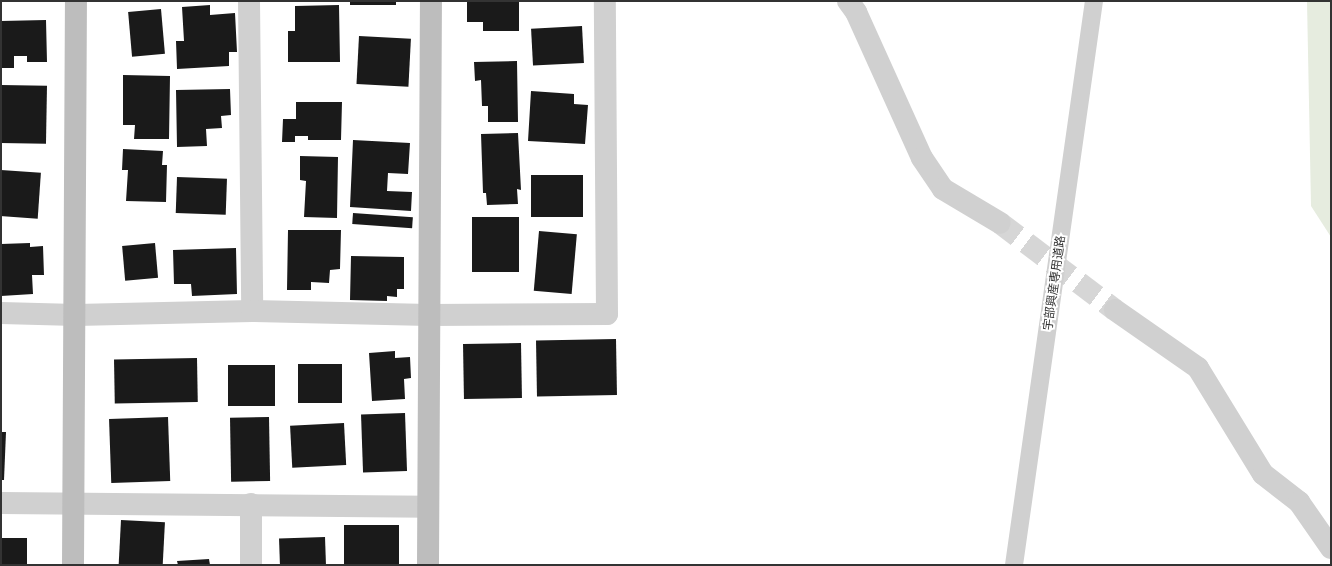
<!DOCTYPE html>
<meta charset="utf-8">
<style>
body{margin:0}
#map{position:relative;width:1332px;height:566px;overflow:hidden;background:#fff;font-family:Manrope,"Noto Sans JP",sans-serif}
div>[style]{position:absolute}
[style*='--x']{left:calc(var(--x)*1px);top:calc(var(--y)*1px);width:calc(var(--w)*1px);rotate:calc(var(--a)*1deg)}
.green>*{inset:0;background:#e6ecdf}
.building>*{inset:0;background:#1a1a1a;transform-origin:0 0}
.street-tunnel>*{height:22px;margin-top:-11px;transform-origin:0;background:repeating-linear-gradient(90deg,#d6d6d6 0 22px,transparent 0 33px)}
.lane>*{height:18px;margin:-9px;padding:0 9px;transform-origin:9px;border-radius:9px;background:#d0d0d0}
.street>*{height:22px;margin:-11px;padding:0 11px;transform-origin:11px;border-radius:11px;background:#d0d0d0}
.secondary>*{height:22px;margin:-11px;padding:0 11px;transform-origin:11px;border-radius:11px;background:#bdbdbd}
span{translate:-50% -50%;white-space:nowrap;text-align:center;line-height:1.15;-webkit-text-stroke:4px #fff;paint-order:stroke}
.street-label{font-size:12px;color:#333}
.frame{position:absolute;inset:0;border:2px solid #333;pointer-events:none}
</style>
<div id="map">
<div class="green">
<div style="clip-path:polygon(1307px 1px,1331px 1px,1331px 237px,1311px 206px)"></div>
</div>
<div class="building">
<div style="left:350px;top:1px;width:46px;height:4px"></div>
<div style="clip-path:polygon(467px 1px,519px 1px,519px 31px,483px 31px,483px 22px,467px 22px)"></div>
<div style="clip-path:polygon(210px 5px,210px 15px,235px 13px,237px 52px,229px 52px,229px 66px,177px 69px,176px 41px,184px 41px,182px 7px)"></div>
<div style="clip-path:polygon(339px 5px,340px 62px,288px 62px,288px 31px,295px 31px,295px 6px)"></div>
<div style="left:161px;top:9px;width:45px;height:33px;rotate:85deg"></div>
<div style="clip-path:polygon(46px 20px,47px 62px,27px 62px,27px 56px,14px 56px,14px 68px,1px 68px,1px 21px)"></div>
<div style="left:582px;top:26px;width:37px;height:51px;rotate:87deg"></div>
<div style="left:359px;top:36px;width:52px;height:48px;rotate:3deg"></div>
<div style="clip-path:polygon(517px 61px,518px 122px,488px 122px,488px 106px,482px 106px,481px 80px,475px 81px,474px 62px)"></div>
<div style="clip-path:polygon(123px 75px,170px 76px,169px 139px,134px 139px,135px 125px,123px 125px)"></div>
<div style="left:1px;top:85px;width:46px;height:58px;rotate:1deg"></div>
<div style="clip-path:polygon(230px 89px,231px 115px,221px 116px,222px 128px,206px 129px,207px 146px,177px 147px,176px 90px)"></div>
<div style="clip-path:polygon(531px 91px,574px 94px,574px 104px,588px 105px,585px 144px,528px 141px)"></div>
<div style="clip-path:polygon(296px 102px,342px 102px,341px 140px,308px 140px,308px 136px,295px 136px,295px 142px,282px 142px,283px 119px,296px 119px)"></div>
<div style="clip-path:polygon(518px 133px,521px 190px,517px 189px,518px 204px,487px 205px,486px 193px,483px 193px,481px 134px)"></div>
<div style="clip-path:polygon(353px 140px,410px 143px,408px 174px,388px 173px,387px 191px,412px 192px,411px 211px,350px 207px)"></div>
<div style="clip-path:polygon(123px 149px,163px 151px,162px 165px,167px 165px,166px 202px,126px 201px,128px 170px,122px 170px)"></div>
<div style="clip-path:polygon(300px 156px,338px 157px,337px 218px,304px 217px,306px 181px,300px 180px)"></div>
<div style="left:1px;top:170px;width:40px;height:46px;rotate:4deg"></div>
<div style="left:583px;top:175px;width:42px;height:52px;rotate:90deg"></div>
<div style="left:177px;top:177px;width:50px;height:36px;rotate:2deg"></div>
<div style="left:353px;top:213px;width:60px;height:11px;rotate:4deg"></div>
<div style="left:472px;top:217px;width:47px;height:55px"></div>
<div style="clip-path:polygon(288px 230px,341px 230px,340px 269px,330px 270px,329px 283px,311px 282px,311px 290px,287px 290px)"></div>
<div style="left:539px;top:231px;width:38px;height:60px;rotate:5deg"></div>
<div style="clip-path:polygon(30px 243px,30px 247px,43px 246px,44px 275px,32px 275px,33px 294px,1px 296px,1px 244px)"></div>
<div style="left:155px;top:243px;width:35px;height:33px;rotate:85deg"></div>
<div style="clip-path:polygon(236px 248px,237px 294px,192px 296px,191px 284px,174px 284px,173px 250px)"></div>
<div style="clip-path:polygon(351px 256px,404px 257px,404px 289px,397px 289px,397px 297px,387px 296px,387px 301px,350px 300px)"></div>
<div style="left:616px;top:339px;width:56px;height:80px;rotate:89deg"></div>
<div style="left:521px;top:343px;width:55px;height:58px;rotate:89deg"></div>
<div style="clip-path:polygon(395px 351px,395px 358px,410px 357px,411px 378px,404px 379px,405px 399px,372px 401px,369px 353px)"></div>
<div style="left:197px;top:358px;width:44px;height:83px;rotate:89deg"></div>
<div style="left:298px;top:364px;width:44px;height:39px"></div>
<div style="left:275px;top:365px;width:41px;height:47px;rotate:90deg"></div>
<div style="left:405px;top:413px;width:58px;height:44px;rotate:88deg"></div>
<div style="left:168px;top:417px;width:64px;height:59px;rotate:88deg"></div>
<div style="left:269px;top:417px;width:64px;height:39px;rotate:89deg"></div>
<div style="left:344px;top:423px;width:42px;height:54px;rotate:87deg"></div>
<div style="clip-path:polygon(1px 432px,6px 432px,4px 480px,1px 480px)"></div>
<div style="left:121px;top:520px;width:44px;height:45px;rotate:3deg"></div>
<div style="left:399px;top:525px;width:40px;height:55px;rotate:90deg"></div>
<div style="left:325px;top:537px;width:28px;height:46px;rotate:88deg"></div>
<div style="left:1px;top:538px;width:26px;height:27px"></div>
<div style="clip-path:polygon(209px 559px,210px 565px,178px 565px,177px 561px)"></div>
</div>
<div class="street-tunnel">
<div style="--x:1000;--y:223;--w:144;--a:37.1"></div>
</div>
<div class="lane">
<div style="--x:1014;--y:565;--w:570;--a:-81.93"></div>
</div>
<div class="street">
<div style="--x:249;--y:1;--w:310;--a:89.4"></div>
<div style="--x:848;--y:1;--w:14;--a:54"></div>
<div style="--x:856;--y:12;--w:160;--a:65.7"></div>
<div style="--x:922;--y:158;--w:37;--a:56"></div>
<div style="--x:943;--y:189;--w:66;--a:30.8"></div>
<div style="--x:1115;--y:310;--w:101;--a:34.9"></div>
<div style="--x:1198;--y:368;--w:124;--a:58.5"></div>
<div style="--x:1263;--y:474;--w:46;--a:37.9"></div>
<div style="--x:1299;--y:502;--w:56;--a:55.2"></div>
<div style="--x:1;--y:313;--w:75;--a:1.5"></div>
<div style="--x:76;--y:315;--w:176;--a:-1.3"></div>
<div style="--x:252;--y:311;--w:177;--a:1.3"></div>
<div style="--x:429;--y:315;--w:178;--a:-0.3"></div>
<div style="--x:607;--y:314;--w:313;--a:-90.4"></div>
<div style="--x:1;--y:503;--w:427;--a:0.5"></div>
<div style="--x:251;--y:565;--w:61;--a:-90"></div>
</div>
<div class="secondary">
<div style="--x:73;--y:565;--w:564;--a:-89.7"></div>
<div style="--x:428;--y:565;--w:564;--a:-89.7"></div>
</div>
<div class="street-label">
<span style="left:1054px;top:283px;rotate:-82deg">宇部興産専用道路</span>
</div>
<div class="frame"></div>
</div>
